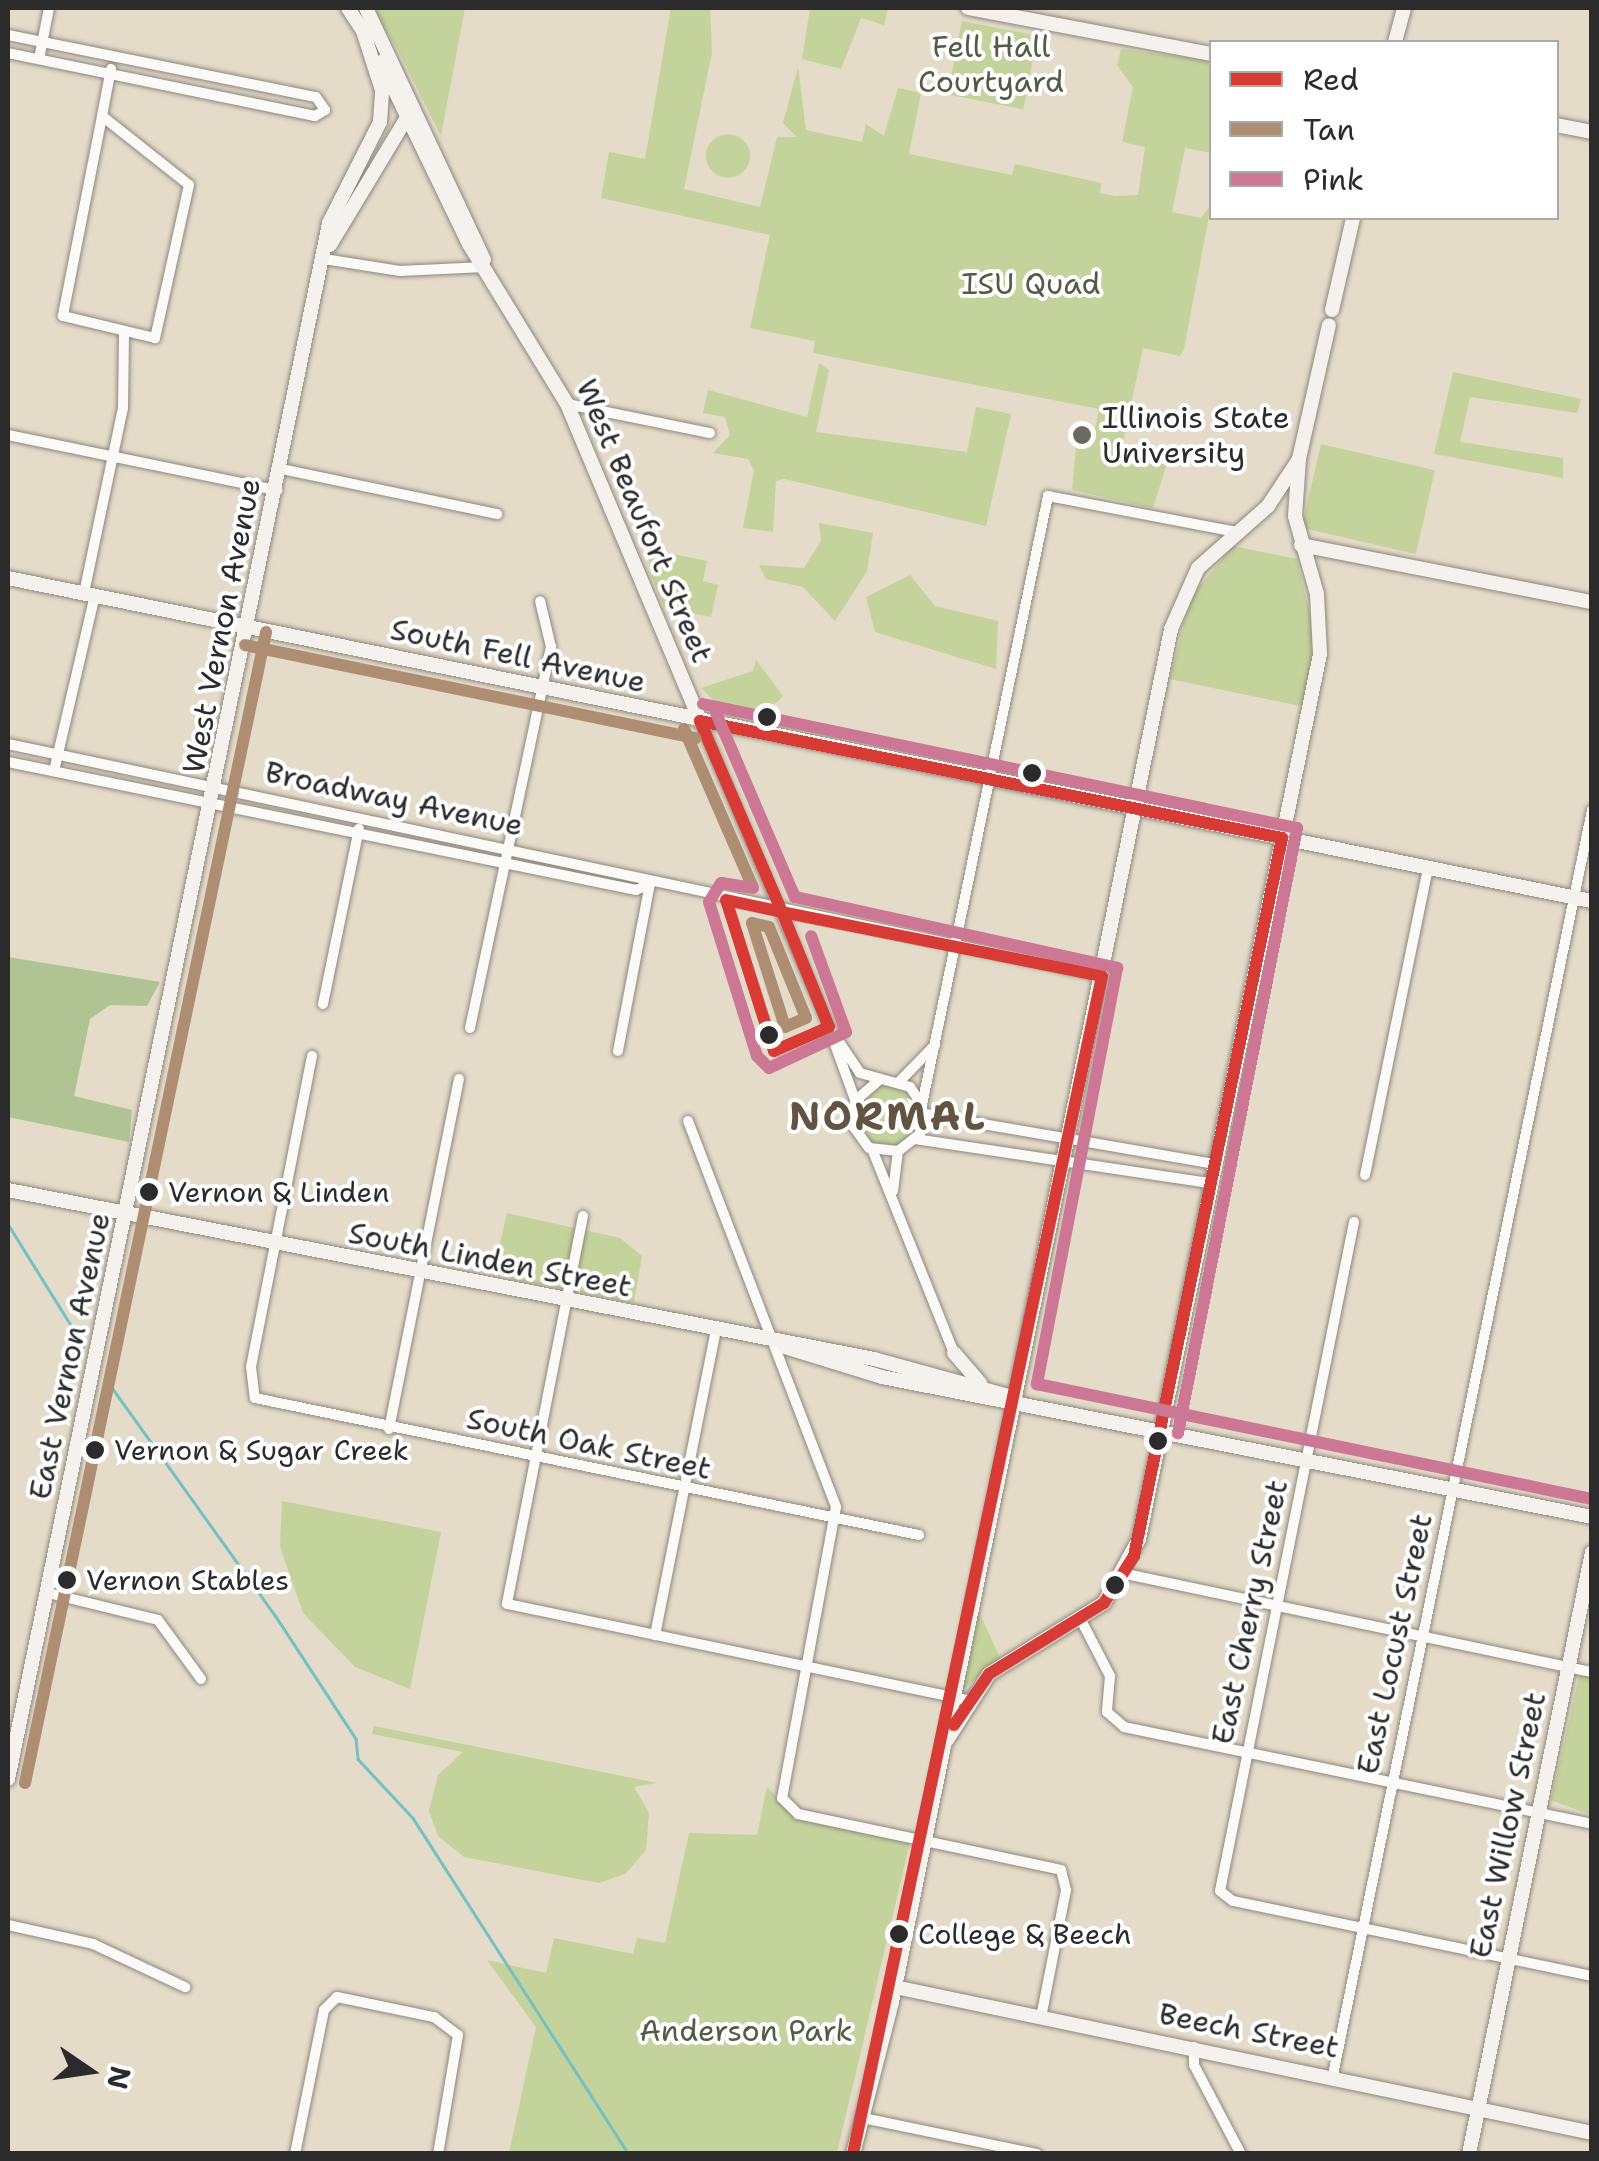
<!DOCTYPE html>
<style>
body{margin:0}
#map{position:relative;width:1599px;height:2161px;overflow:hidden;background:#e4dbc9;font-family:"Shantell Sans",sans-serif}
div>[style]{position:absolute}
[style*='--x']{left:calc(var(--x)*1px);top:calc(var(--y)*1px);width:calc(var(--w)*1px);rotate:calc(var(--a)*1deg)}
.green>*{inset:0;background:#c4d39b;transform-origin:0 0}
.round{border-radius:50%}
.forest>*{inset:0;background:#b0c393}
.stream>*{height:2.5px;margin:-1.25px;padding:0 1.25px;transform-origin:1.25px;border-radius:1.25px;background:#75c0c3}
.roads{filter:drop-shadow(0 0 2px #8d887f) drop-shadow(0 0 2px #8d887f)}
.street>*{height:10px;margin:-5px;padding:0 5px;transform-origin:5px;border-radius:5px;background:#fbfaf7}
.secondary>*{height:14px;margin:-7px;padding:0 7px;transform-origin:7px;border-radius:7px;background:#f5f1ed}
.bus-1>*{height:12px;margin:-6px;padding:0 6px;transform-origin:6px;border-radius:6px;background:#d83b35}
.bus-2>*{height:12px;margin:-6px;padding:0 6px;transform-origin:6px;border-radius:6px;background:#ae8e72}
.bus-3>*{height:12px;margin:-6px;padding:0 6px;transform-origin:6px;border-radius:6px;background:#cc7793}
.dots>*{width:28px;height:28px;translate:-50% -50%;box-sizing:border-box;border:5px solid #fff;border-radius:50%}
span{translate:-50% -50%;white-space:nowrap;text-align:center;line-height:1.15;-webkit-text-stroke:8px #fff;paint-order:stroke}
.bus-label{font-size:28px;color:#2b2b2b}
.left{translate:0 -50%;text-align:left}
.park-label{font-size:30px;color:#515c42}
.poi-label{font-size:30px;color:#2b2b2b}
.street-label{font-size:30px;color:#2b2b2b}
.district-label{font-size:40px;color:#635441;font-weight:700;letter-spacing:2.5px}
.frame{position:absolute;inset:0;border:10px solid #2b2b2b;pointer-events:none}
.legend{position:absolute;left:1209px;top:40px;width:350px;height:180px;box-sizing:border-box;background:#fff;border:2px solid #aaa;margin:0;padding:12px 18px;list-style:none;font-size:30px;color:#2b2b2b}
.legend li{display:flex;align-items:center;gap:20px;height:50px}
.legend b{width:50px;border:2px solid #aaa}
.north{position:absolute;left:40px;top:2021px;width:100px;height:100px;-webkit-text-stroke:8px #fff;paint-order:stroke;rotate:103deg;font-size:28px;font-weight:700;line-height:40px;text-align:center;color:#2b2b2b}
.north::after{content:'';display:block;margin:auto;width:35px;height:45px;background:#2b2b2b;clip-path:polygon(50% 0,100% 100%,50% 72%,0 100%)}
</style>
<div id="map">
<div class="green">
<div style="clip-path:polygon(373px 8px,465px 8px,441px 136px,400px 54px)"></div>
<div style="clip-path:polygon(671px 8px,710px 8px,712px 53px,684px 189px,760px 207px,777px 137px,797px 137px,783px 123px,798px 67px,806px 130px,862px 142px,866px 124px,884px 136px,898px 88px,921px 93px,909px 154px,1012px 175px,1015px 164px,1101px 183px,1100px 193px,1115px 196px,1138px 195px,1145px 147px,1122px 142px,1133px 87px,1117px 65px,1121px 49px,1211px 61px,1211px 153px,1185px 148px,1172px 212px,1201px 218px,1211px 205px,1184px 349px,1180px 356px,1143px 348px,1122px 446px,1168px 460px,1153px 508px,1072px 490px,1077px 435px,1093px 438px,1099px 409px,813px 353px,815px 341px,750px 328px,770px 235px,601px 198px,609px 152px,645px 159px)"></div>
<div style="clip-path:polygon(810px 8px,888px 8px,884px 25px,861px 18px,841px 69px,802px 59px)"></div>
<div style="left:962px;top:21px;width:77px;height:75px;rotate:11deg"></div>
<div class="round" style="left:706px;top:134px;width:44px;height:44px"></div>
<div style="clip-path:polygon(819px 363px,829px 370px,816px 432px,967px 452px,976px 407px,1011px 414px,986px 526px,784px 479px,776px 481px,773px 532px,743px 528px,754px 470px,748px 459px,713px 453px,730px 435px,725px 417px,703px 413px,708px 390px,807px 417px)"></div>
<div style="clip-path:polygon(1453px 372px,1581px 399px,1577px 413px,1470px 397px,1460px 442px,1563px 458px,1563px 478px,1434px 454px)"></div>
<div style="left:1321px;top:444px;width:117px;height:86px;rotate:13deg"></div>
<div style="clip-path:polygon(819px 523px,873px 533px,867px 571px,835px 621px,803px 587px,766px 579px,759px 565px,804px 568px,821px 541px)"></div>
<div style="clip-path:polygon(1233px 546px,1297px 559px,1316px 639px,1305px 707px,1170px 679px,1190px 598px)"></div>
<div style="clip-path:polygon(663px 552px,707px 561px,703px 581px,718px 585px,711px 617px,664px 607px,649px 571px,649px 557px)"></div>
<div style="clip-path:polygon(910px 575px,935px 606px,998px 621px,996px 669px,875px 632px,866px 597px)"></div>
<div style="clip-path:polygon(756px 660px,783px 696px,777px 702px,756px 712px,717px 704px,701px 688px,753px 671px)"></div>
<div class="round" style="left:857px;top:1085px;width:62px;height:62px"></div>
<div style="clip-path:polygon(507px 1213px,620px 1238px,642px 1256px,634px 1303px,493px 1275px)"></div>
<div style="clip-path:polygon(282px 1501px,441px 1532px,410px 1689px,355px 1667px,303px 1613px,280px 1546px)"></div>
<div style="clip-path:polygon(979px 1612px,1000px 1658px,960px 1692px,962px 1672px)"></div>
<div style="clip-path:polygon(1579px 1676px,1591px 1677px,1591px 1815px,1551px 1800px)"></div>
<div style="clip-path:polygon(374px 1726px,657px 1783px,634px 1787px,649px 1813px,646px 1850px,625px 1874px,599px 1883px,464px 1857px,438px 1836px,429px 1811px,438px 1775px,463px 1752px,372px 1734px)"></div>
<div style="clip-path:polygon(767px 1787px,798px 1819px,910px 1842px,837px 2153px,509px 2153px,536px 2027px,487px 1960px,546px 1973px,554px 1938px,633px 1954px,637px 1938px,665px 1943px,689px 1833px,757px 1835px)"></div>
</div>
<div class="forest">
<div style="clip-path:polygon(8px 957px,160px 982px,147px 1006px,110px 1005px,90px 1019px,74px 1096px,132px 1110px,129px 1142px,8px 1117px)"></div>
</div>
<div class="stream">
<div style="--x:8;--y:1224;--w:144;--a:58.1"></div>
<div style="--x:108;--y:1382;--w:287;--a:54.4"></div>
<div style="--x:275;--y:1615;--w:148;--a:56.8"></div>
<div style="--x:356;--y:1739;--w:20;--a:84"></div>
<div style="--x:358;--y:1759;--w:81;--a:47"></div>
<div style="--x:413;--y:1818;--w:399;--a:57.3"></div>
</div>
<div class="roads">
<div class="street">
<div style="--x:8;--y:35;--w:314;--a:11.4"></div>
<div style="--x:316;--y:97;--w:16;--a:55"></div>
<div style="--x:325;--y:110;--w:12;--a:149"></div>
<div style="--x:315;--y:116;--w:313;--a:-168.4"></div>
<div style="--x:39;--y:59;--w:52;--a:-78.9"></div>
<div style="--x:102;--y:116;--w:111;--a:38.4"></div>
<div style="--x:189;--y:185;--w:157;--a:102.5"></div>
<div style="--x:155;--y:338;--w:95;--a:-166.6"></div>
<div style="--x:63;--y:316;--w:6;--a:-81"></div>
<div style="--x:64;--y:310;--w:198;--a:-78.9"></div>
<div style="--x:102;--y:116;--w:48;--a:-79.2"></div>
<div style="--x:324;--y:259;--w:77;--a:9"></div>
<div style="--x:400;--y:271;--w:85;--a:-2.7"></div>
<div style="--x:567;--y:404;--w:146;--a:11.5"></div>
<div style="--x:8;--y:435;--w:275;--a:11.6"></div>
<div style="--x:281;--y:469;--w:221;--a:11.8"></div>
<div style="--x:84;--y:593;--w:189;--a:-78.1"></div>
<div style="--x:123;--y:408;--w:76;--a:-89.2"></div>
<div style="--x:700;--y:721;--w:332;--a:67.1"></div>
<div style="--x:829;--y:1027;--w:55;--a:56"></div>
<div style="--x:860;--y:1073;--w:52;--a:15.6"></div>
<div style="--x:910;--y:1087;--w:22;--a:56"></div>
<div style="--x:922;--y:1105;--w:29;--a:94"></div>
<div style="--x:920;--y:1134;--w:28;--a:142"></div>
<div style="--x:898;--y:1151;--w:29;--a:-174"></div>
<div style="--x:869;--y:1148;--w:27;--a:-126"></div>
<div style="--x:853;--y:1126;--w:25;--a:-85"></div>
<div style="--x:855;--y:1101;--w:32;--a:-41"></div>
<div style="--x:8;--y:744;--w:1118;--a:11.97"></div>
<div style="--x:8;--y:762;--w:641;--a:11.52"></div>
<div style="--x:636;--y:890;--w:15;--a:-23"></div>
<div style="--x:54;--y:771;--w:181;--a:-76.9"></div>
<div style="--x:323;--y:1004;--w:179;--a:-78.4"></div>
<div style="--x:470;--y:1028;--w:390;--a:-78"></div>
<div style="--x:551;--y:647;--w:47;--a:-103.4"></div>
<div style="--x:829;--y:1028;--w:77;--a:70.1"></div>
<div style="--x:618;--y:1051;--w:170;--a:-79.2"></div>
<div style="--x:312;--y:1056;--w:317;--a:101.1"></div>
<div style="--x:251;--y:1367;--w:31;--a:83"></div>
<div style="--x:255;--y:1398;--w:678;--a:11.66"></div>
<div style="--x:899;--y:1082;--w:52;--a:-45.8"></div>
<div style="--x:922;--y:1105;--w:622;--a:-78.31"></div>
<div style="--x:1048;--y:496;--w:191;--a:10.8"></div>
<div style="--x:925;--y:1114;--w:293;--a:9.8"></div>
<div style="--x:688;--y:1121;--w:413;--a:69"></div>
<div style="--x:836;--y:1507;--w:296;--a:100.5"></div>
<div style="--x:782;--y:1798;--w:23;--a:45"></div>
<div style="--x:798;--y:1814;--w:269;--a:12"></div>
<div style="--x:1061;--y:1870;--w:21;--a:76"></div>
<div style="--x:1066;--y:1890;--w:130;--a:101.1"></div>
<div style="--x:915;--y:1139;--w:299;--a:8.5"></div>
<div style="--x:872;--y:1149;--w:220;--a:68.1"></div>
<div style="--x:1365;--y:1175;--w:313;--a:-78.4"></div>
<div style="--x:893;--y:1191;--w:40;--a:-82.9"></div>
<div style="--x:583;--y:1216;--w:395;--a:101.1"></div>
<div style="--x:507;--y:1604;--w:469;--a:11.8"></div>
<div style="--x:1354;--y:1222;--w:682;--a:101.33"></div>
<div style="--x:1220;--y:1891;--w:16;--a:38"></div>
<div style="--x:1233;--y:1901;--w:367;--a:11.8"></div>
<div style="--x:389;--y:1429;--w:357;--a:-78.7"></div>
<div style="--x:1126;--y:1574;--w:476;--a:11.9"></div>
<div style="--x:48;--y:1593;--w:113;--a:13.8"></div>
<div style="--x:158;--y:1620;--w:73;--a:53.9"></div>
<div style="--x:1082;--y:1622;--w:61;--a:62.6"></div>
<div style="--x:1110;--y:1676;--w:36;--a:95"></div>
<div style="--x:1107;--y:1712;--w:23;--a:41"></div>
<div style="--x:1124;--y:1727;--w:478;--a:11.7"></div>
<div style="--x:655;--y:1635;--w:307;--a:-78.7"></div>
<div style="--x:8;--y:1925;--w:87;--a:12.6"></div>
<div style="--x:93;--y:1944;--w:102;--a:25.1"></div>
<div style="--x:1194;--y:2047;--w:18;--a:90"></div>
<div style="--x:1194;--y:2065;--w:101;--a:62.2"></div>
<div style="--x:1333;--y:2075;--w:1291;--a:-78.43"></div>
<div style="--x:863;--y:2118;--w:178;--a:11.7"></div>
<div style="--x:295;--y:2154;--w:147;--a:-78.6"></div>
<div style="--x:324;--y:2010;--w:18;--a:-45"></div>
<div style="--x:337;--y:1997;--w:99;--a:11.7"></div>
<div style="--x:434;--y:2017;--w:30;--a:37"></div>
<div style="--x:458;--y:2035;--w:121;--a:99.5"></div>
</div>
<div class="secondary">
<div style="--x:348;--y:8;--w:37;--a:57"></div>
<div style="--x:366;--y:8;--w:278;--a:64.9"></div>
<div style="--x:968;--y:8;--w:248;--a:10.7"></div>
<div style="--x:1395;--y:42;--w:35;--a:-75"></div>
<div style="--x:381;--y:62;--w:202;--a:64.2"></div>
<div style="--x:469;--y:244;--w:188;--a:58.5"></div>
<div style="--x:567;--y:404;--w:344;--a:67.2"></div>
<div style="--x:1556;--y:125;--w:37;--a:11"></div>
<div style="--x:330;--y:245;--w:153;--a:-58.9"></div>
<div style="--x:1332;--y:310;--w:94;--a:-77.1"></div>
<div style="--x:1301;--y:545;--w:297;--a:11.1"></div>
<div style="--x:8;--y:578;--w:1617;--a:11.53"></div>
<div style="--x:8;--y:1190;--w:882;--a:11.04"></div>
<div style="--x:874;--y:1359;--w:147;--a:15.4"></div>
<div style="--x:785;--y:1347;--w:102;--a:17.2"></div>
<div style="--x:882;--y:1377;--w:724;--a:11.15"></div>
<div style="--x:954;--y:1353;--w:40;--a:49"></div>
<div style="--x:947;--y:1740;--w:78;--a:-57.5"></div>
<div style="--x:989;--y:1674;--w:135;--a:-31.7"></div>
<div style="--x:1104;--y:1603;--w:73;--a:-61.3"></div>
<div style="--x:1139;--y:1539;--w:903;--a:-78.44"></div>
<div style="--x:1320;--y:654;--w:60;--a:-92.9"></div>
<div style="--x:1317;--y:594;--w:81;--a:-105.8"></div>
<div style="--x:1295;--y:516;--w:57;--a:-86"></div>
<div style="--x:8;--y:1779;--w:1589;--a:-78.34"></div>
<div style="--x:329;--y:223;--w:113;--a:-63.2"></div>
<div style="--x:380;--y:122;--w:32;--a:-86"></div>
<div style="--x:382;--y:90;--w:62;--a:-107.9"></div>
<div style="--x:895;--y:1987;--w:712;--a:11.83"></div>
<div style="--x:853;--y:2154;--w:157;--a:-75.6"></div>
<div style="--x:892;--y:2002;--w:1401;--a:-78.51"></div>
<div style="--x:1171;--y:629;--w:67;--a:-66.1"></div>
<div style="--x:1198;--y:568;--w:94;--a:-41.5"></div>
<div style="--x:1268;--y:506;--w:56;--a:-56.6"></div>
<div style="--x:1299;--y:459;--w:137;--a:-77.4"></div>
<div style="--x:1469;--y:2154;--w:614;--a:-78.45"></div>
</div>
</div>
<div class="bus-1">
<div style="--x:700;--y:721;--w:208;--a:66.8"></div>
<div style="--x:700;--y:721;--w:594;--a:11.37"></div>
<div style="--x:1282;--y:838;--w:733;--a:101.65"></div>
<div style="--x:1134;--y:1556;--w:56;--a:122.6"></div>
<div style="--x:1104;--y:1603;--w:135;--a:148.3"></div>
<div style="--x:989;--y:1674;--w:62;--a:124.5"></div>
<div style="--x:726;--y:900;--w:57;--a:12.1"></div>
<div style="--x:782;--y:912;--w:124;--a:67.8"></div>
<div style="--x:829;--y:1027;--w:60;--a:156.4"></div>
<div style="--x:774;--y:1051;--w:158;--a:-107.6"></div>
<div style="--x:782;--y:912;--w:326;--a:11.3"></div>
<div style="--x:1102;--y:976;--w:1204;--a:101.94"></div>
</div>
<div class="bus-2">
<div style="--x:245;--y:645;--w:460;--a:11.7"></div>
<div style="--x:684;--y:729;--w:173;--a:66.5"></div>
<div style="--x:752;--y:923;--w:17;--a:13"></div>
<div style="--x:769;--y:927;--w:98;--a:67.9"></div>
<div style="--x:806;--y:1018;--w:23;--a:157"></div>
<div style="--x:785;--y:1027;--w:109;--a:-107.6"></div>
<div style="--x:25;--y:1783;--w:1176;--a:-78.17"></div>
</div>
<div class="bus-3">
<div style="--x:703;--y:704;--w:607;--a:11.79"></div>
<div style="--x:1297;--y:828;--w:617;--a:101.13"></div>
<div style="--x:716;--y:713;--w:200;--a:66.8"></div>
<div style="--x:795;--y:897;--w:330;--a:12.4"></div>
<div style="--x:1117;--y:968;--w:424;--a:100.9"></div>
<div style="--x:1037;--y:1384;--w:567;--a:11.71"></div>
<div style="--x:753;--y:888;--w:32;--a:-171"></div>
<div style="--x:721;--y:883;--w:22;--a:122"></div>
<div style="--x:709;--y:902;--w:161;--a:72.7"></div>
<div style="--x:757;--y:1056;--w:17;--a:45"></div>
<div style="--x:769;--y:1068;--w:85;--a:-25.1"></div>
<div style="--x:846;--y:1032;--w:102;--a:-110"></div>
</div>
<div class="dots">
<div style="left:1082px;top:435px;background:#6c6962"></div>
<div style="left:767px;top:717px;background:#2b2b2b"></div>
<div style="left:1032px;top:773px;background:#2b2b2b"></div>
<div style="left:769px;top:1035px;background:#2b2b2b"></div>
<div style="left:149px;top:1192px;background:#2b2b2b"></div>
<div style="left:1158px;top:1441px;background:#2b2b2b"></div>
<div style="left:95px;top:1450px;background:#2b2b2b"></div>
<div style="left:67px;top:1580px;background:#2b2b2b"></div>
<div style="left:1115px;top:1585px;background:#2b2b2b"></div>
<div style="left:899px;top:1934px;background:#2b2b2b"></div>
</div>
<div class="bus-label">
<span class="left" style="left:168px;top:1192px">Vernon &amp; Linden</span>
<span class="left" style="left:114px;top:1450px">Vernon &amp; Sugar Creek</span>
<span class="left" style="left:86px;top:1580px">Vernon Stables</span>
<span class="left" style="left:918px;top:1934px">College &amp; Beech</span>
</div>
<div class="park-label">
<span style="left:991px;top:64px">Fell Hall<br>Courtyard</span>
<span style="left:1031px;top:284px">ISU Quad</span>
<span style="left:746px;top:2031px">Anderson Park</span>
</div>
<div class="poi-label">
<span class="left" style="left:1102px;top:435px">Illinois State<br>University</span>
</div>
<div class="street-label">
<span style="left:644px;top:521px;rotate:67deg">West Beaufort Street</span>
<span style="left:222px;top:626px;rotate:-79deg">West Vernon Avenue</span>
<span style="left:518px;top:656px;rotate:12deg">South Fell Avenue</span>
<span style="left:394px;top:799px;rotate:12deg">Broadway Avenue</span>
<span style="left:490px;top:1260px;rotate:11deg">South Linden Street</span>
<span style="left:70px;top:1356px;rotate:-78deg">East Vernon Avenue</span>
<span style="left:589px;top:1444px;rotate:12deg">South Oak Street</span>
<span style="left:1250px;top:1612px;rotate:-78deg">East Cherry Street</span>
<span style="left:1395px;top:1644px;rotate:-78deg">East Locust Street</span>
<span style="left:1508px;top:1825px;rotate:-78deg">East Willow Street</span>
<span style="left:1249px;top:2031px;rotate:11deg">Beech Street</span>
</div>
<div class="district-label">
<span style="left:888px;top:1116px">NORMAL</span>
</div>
<div class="frame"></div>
<ul class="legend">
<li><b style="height:12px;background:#d83b35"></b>Red</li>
<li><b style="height:12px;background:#ae8e72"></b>Tan</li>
<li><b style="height:12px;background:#cc7793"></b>Pink</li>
</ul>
<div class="north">N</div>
</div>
